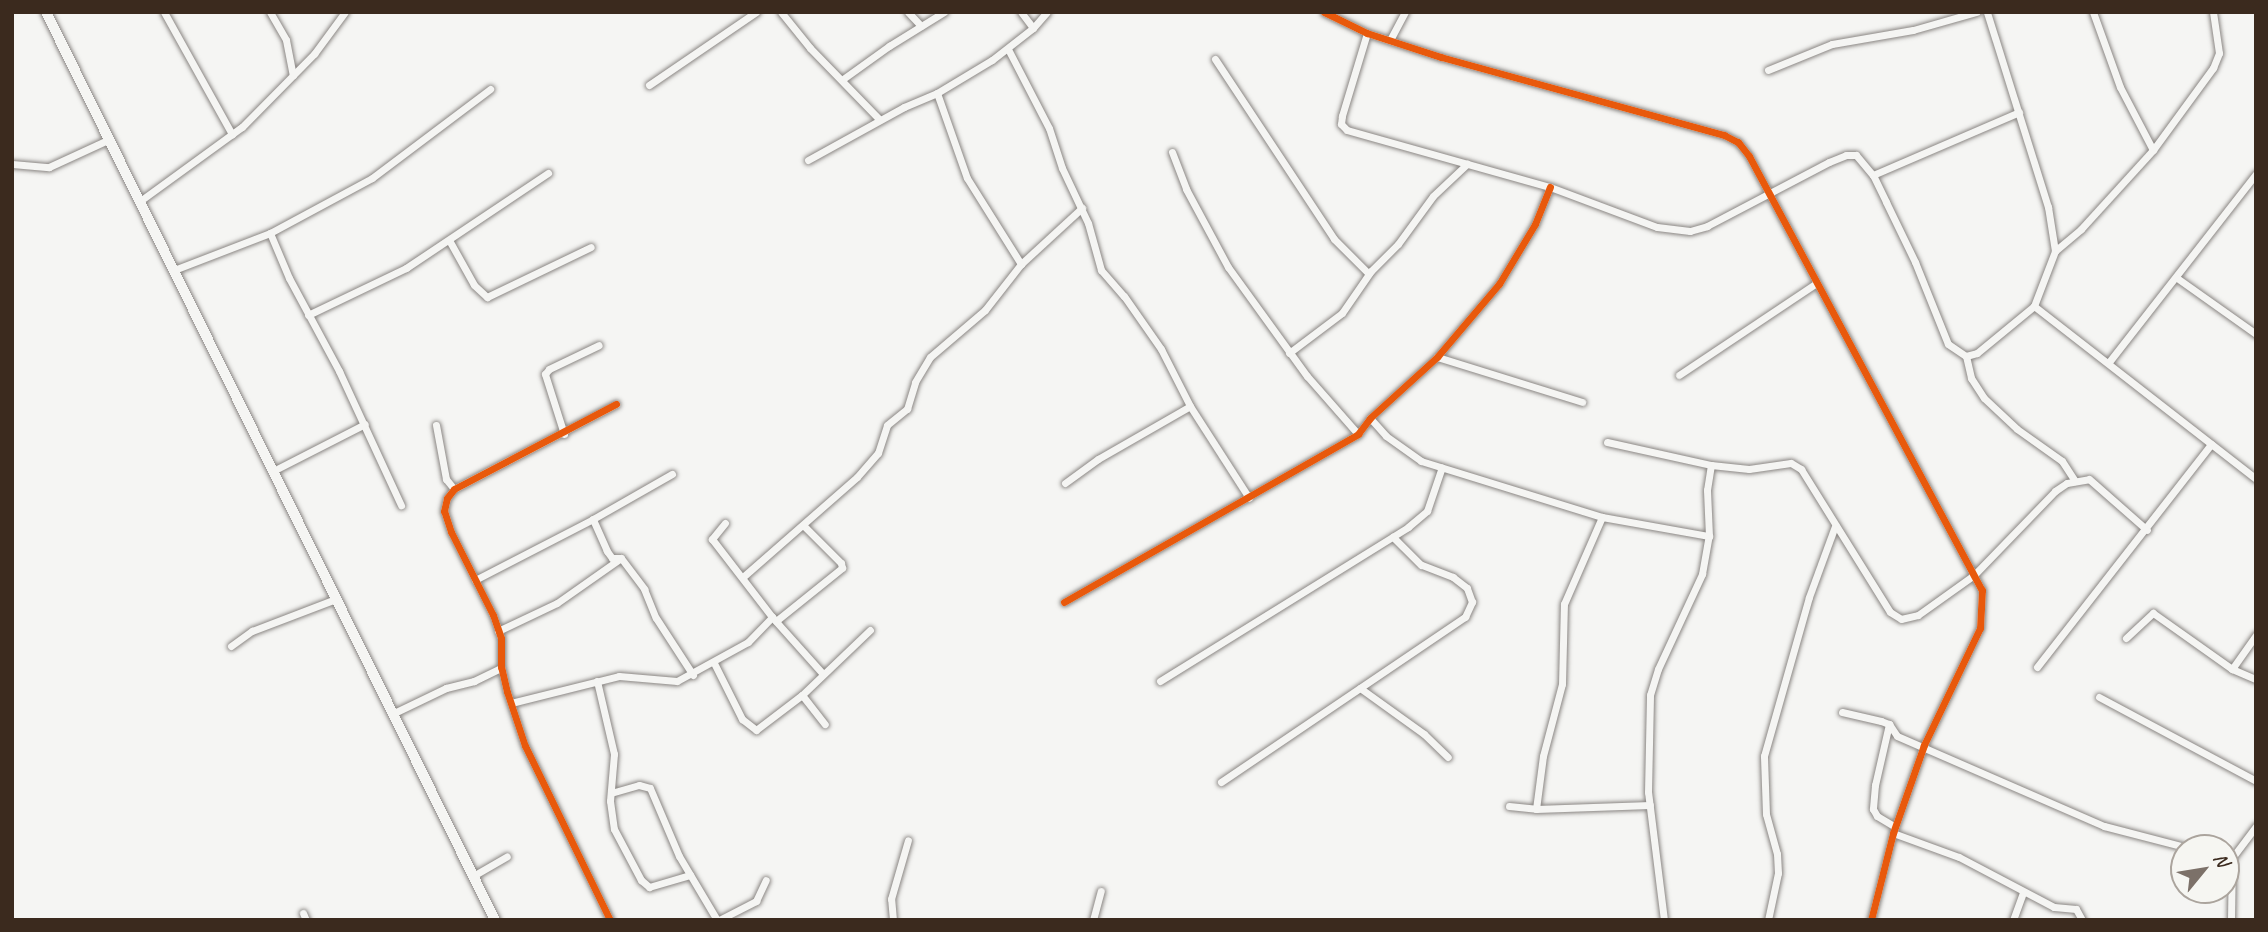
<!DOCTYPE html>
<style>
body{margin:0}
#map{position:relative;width:2268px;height:932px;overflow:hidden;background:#f5f5f3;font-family:Caveat,sans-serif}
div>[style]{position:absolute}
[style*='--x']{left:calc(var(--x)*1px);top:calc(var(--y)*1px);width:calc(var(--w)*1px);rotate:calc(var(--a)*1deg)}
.roads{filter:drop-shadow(0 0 2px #8a8683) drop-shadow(0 0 2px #8a8683)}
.street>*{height:7px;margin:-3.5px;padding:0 3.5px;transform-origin:3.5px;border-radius:3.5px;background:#f5f5f3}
.secondary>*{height:10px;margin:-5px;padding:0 5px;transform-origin:5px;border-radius:5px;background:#f5f5f3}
.cycleway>*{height:7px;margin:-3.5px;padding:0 3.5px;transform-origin:3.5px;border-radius:3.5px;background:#e8590c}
span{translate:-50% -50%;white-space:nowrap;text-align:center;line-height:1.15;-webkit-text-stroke:5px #f6f6f2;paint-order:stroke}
.frame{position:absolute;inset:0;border:14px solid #3b2a1e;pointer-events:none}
.north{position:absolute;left:2170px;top:834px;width:70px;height:70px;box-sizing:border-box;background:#f6f6f2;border:2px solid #aba49d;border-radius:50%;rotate:60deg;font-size:19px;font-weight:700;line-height:28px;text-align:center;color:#3b2a1e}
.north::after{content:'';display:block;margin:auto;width:24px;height:32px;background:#7c7169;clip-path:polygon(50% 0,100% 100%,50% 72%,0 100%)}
</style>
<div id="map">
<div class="roads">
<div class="street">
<div style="--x:164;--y:12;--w:140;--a:60.9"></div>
<div style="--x:270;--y:12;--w:32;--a:60"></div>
<div style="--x:286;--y:40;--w:36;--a:79"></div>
<div style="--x:781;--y:12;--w:46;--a:51.1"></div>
<div style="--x:810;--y:48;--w:100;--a:45.8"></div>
<div style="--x:908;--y:12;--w:19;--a:47"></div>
<div style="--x:1021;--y:12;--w:20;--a:53"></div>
<div style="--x:1324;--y:12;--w:48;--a:26"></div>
<div style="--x:1367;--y:33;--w:78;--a:18"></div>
<div style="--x:1441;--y:57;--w:294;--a:15.4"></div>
<div style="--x:1724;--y:135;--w:16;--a:27"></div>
<div style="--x:1738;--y:142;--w:18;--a:52"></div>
<div style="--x:1749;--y:156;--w:493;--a:61.8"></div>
<div style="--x:1982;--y:590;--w:38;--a:93"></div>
<div style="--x:1980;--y:628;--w:130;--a:115.6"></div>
<div style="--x:1924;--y:745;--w:93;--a:109.4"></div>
<div style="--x:1893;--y:833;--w:90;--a:104.2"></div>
<div style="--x:2093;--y:12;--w:80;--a:70.2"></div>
<div style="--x:2120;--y:87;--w:71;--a:62.4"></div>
<div style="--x:1367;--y:33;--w:87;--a:106.8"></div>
<div style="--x:1342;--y:116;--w:8;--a:97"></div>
<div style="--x:1341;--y:124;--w:8;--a:45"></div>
<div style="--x:1347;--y:130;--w:211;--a:15.7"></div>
<div style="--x:1550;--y:187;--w:114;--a:20.5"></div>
<div style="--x:1657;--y:227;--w:33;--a:7"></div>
<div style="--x:1690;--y:231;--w:18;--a:-16"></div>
<div style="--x:1707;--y:226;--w:138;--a:-27.7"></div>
<div style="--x:1829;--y:162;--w:18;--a:-22"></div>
<div style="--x:1846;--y:155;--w:10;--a:0"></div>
<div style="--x:1856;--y:155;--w:26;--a:50"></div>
<div style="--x:1873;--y:175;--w:30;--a:64"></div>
<div style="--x:1886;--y:202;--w:67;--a:64.2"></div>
<div style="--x:1915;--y:262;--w:88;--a:68.1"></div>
<div style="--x:1948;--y:344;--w:22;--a:34"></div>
<div style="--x:1966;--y:356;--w:11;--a:-15"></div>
<div style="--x:1977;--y:353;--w:74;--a:-39.5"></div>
<div style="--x:2034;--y:306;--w:59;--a:-69.1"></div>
<div style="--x:2055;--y:251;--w:45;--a:-99"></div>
<div style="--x:2048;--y:207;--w:204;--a:-107.4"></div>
<div style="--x:1390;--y:40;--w:32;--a:-62"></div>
<div style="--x:1008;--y:49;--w:89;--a:62.6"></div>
<div style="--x:1049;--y:128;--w:42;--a:72"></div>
<div style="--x:1062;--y:168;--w:61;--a:64.7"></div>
<div style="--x:1088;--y:223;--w:49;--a:74.5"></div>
<div style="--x:1101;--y:270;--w:35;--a:49"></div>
<div style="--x:1124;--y:296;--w:65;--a:55.1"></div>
<div style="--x:1161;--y:349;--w:64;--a:63"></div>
<div style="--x:1190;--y:406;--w:109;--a:57.3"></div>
<div style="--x:1215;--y:59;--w:216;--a:56.5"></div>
<div style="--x:1334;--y:239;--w:49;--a:45"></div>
<div style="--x:1768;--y:70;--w:69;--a:-22.1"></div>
<div style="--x:1832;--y:44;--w:82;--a:-9.8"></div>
<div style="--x:1913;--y:30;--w:66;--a:-15.9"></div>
<div style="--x:843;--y:79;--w:57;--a:-35.7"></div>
<div style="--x:889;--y:46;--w:65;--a:-31.7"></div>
<div style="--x:649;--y:85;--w:130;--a:-34.3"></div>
<div style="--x:937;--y:93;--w:90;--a:70.6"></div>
<div style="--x:967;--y:178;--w:102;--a:57.9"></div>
<div style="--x:1172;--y:152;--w:40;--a:69"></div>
<div style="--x:1186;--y:189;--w:89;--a:61.7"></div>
<div style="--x:1228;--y:267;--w:135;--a:54.1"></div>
<div style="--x:1307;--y:376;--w:77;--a:48.7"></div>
<div style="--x:808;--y:160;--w:110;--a:-28.9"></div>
<div style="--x:904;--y:107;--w:36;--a:-23"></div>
<div style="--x:937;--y:93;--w:64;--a:-31"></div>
<div style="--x:992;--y:60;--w:52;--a:-38"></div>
<div style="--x:1033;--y:28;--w:21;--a:-49"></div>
<div style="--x:12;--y:164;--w:37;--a:5"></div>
<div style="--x:49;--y:167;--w:67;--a:-24.7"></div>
<div style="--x:1873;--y:175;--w:159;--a:-23.3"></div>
<div style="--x:140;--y:201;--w:126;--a:-36"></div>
<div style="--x:242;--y:127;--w:103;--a:-45.4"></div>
<div style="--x:314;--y:54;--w:52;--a:-53.6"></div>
<div style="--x:270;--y:233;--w:49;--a:67.1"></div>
<div style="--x:289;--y:278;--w:106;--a:61.7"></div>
<div style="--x:339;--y:371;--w:148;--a:65.2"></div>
<div style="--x:449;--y:240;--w:51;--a:60.9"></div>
<div style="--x:474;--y:285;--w:18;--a:43"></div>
<div style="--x:487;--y:297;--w:115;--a:-25.7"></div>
<div style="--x:2055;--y:251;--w:34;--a:-40"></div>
<div style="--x:2081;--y:229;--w:107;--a:-47.7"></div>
<div style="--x:2153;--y:150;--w:102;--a:-53.8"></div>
<div style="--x:2213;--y:68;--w:16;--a:-68"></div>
<div style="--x:2219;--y:53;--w:41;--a:-98.3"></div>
<div style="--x:174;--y:270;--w:103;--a:-21.1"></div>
<div style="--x:270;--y:233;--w:116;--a:-28.3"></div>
<div style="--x:372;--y:178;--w:148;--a:-37"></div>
<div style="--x:2177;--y:278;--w:97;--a:35.3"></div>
<div style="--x:2034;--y:306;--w:281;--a:37.9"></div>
<div style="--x:308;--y:315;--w:109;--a:-25.6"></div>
<div style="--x:406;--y:268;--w:171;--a:-33.8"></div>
<div style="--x:1289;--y:353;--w:66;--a:-37"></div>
<div style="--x:1342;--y:313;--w:51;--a:-55.4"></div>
<div style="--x:1371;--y:271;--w:38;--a:-45"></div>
<div style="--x:1398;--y:244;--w:59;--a:-53.9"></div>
<div style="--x:1433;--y:196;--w:47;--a:-43.3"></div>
<div style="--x:1966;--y:356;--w:23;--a:77"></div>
<div style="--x:1971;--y:378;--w:24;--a:57"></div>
<div style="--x:1984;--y:398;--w:45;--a:43.2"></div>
<div style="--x:2017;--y:429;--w:55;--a:35.4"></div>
<div style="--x:2062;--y:461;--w:24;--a:57"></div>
<div style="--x:1437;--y:357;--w:152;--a:17.2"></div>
<div style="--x:2109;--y:362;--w:239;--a:-52"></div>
<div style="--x:1679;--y:375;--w:164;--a:-33.8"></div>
<div style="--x:1370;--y:418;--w:24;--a:48"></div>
<div style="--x:1386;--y:436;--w:43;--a:35.5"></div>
<div style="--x:1421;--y:461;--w:189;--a:17.2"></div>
<div style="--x:1602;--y:517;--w:109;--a:10.1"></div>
<div style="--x:436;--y:425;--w:55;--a:79.5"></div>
<div style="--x:446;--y:479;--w:13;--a:51"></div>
<div style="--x:564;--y:434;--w:63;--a:-107.6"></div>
<div style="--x:545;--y:374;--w:6;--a:-51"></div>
<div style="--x:549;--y:369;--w:55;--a:-25.6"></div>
<div style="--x:1607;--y:442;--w:107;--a:12.5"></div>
<div style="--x:1711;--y:465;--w:38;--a:6"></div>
<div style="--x:1749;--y:469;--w:42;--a:-8.1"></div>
<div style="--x:1791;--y:463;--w:12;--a:31"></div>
<div style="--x:1801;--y:469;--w:168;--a:58.1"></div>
<div style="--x:1890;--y:612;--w:13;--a:32"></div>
<div style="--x:1901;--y:619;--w:17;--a:-13"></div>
<div style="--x:1918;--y:615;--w:69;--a:-35.5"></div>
<div style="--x:1974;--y:575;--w:117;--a:-46"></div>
<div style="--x:2055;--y:491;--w:14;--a:-34"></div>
<div style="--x:2067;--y:483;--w:22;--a:-10"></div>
<div style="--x:2089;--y:479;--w:77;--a:41.3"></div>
<div style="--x:273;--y:471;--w:103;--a:-27.1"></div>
<div style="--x:1065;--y:483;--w:41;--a:-36"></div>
<div style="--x:1098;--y:459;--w:106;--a:-29.9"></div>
<div style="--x:725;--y:523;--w:21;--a:129"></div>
<div style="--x:712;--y:539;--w:98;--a:52.4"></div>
<div style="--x:772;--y:617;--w:75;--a:48.2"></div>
<div style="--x:621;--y:558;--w:39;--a:53"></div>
<div style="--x:644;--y:589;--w:31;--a:68"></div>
<div style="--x:656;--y:618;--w:68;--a:57"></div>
<div style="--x:744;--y:576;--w:150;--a:-41.2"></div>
<div style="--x:857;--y:477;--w:32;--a:-49"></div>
<div style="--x:878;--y:453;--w:29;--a:-72"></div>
<div style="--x:887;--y:425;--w:26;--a:-39"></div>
<div style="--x:907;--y:409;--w:28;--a:-73"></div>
<div style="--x:915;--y:382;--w:29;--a:-59"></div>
<div style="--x:930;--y:357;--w:72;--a:-40.5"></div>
<div style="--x:985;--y:310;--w:58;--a:-52"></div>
<div style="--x:1021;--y:264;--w:83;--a:-42.6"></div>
<div style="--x:475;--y:580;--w:133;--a:-27.3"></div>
<div style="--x:593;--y:519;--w:91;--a:-29.7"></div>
<div style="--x:1064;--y:602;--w:339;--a:-29.7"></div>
<div style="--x:1358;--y:434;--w:20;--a:-53"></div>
<div style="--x:1370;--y:418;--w:91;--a:-42.3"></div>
<div style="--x:1437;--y:357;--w:96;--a:-49.7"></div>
<div style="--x:1499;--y:284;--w:70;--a:-59"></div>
<div style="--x:1535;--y:224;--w:40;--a:-68"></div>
<div style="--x:776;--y:621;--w:85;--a:-38.8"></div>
<div style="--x:842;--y:568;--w:5;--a:-101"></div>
<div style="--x:841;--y:563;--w:52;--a:-135"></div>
<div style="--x:498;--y:631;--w:65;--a:-25.4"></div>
<div style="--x:557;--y:603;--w:78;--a:-35.1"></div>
<div style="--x:621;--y:558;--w:9;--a:180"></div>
<div style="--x:612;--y:558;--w:9;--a:-126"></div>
<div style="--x:607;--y:551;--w:35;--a:-114"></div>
<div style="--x:2126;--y:638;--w:37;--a:-43"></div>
<div style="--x:2153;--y:613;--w:97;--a:35.3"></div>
<div style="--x:2232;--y:669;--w:26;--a:23"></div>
<div style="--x:231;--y:646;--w:26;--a:-36"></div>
<div style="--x:252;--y:631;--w:90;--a:-20.9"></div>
<div style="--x:714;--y:663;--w:63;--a:63.4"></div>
<div style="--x:742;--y:719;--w:18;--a:38"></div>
<div style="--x:756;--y:730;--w:58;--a:-37.3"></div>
<div style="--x:802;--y:695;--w:94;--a:-43.7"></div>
<div style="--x:2037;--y:667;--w:283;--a:-52"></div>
<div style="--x:2232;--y:669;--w:42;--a:-54.8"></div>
<div style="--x:597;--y:681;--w:75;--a:76.9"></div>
<div style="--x:614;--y:754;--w:47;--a:94.9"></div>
<div style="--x:610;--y:801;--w:28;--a:82"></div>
<div style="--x:614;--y:829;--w:58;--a:62.1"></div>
<div style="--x:641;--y:880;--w:11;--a:41"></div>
<div style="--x:649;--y:887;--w:43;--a:-16.3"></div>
<div style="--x:1160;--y:681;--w:292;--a:-31.8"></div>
<div style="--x:1408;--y:527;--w:25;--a:-40"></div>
<div style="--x:1427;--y:511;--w:46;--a:-71.2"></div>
<div style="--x:1360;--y:688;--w:79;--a:35.7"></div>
<div style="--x:1424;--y:734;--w:33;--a:44"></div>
<div style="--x:802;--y:695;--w:37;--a:52"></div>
<div style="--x:2099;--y:697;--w:178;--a:28.1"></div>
<div style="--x:511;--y:703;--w:111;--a:-14"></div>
<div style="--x:619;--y:676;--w:58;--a:4.9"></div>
<div style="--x:677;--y:681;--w:81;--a:-28.8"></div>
<div style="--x:748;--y:642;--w:35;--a:-46"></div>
<div style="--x:1842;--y:712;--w:40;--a:13"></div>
<div style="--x:1881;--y:721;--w:9;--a:21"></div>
<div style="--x:1889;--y:724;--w:14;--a:56"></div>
<div style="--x:1897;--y:736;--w:226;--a:23.5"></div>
<div style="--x:2104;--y:826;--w:88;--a:14.5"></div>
<div style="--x:392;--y:714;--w:60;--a:-25.7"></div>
<div style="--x:446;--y:688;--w:29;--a:-14"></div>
<div style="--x:474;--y:681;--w:30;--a:-26"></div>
<div style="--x:1889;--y:724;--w:63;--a:102.9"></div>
<div style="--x:1875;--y:785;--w:24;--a:95"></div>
<div style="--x:1873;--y:809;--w:8;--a:60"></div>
<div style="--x:1877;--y:816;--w:21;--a:31"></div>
<div style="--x:1221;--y:782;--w:295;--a:-34.1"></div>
<div style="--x:1465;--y:617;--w:17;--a:-65"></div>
<div style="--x:1472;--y:602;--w:15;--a:-110"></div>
<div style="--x:1467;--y:588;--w:18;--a:-142"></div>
<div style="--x:1453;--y:577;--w:34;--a:-159"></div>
<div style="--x:1421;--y:565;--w:40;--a:-135"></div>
<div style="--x:611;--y:793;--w:29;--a:-16"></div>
<div style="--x:639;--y:785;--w:11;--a:15"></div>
<div style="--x:650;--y:788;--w:74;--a:66.9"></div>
<div style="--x:679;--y:856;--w:74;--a:59.3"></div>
<div style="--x:1509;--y:806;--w:27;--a:6"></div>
<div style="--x:1536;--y:809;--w:114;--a:-2"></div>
<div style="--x:1536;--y:809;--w:53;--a:-82.5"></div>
<div style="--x:1543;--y:756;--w:74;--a:-75.2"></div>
<div style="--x:1562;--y:684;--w:80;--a:-88.6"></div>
<div style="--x:1564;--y:604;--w:95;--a:-66.4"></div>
<div style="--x:1893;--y:833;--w:70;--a:20"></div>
<div style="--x:1959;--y:857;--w:107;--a:27.8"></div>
<div style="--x:2054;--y:907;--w:22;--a:5"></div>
<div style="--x:2076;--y:909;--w:13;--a:61"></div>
<div style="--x:473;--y:876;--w:39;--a:-30"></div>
<div style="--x:303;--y:913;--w:8;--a:67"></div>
<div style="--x:610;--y:920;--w:194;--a:-116"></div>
<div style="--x:525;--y:746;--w:57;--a:-108.4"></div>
<div style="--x:507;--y:692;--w:26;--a:-103"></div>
<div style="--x:501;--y:667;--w:29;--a:-90"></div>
<div style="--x:501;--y:638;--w:24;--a:-109"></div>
<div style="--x:493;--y:615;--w:93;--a:-116.8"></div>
<div style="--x:451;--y:532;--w:22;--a:-108"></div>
<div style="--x:444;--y:511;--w:13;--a:-77"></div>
<div style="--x:447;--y:498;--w:11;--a:-52"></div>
<div style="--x:454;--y:489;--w:183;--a:-27.7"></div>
<div style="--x:719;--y:920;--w:42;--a:-27.2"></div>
<div style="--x:756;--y:901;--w:23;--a:-65"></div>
<div style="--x:893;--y:920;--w:21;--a:-95"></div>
<div style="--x:891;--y:899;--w:61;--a:-73.9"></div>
<div style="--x:1093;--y:920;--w:30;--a:-75"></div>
<div style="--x:1664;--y:920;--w:129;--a:-97.1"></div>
<div style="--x:1648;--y:792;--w:97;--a:-88.8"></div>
<div style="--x:1650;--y:695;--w:27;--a:-73"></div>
<div style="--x:1658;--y:669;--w:105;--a:-65.1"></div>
<div style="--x:1702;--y:574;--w:39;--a:-80"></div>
<div style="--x:1709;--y:536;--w:46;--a:-92.5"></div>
<div style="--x:1707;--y:490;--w:25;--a:-81"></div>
<div style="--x:1768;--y:920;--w:48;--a:-78"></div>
<div style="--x:1778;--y:873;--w:19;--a:-93"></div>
<div style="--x:1777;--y:854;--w:41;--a:-105.4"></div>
<div style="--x:1766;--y:814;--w:58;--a:-92"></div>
<div style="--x:1764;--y:756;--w:165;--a:-74.2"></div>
<div style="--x:1809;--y:597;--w:76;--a:-69.9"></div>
<div style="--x:2013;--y:920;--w:29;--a:-70"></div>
<div style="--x:2231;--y:920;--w:62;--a:-89.1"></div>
<div style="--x:2232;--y:858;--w:40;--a:-53"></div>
</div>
<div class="secondary">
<div style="--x:46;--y:12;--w:1013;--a:63.69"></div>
</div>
</div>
<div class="cycleway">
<div style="--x:1324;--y:12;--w:48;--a:26"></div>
<div style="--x:1367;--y:33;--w:78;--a:18"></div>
<div style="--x:1441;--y:57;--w:294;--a:15.4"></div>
<div style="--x:1724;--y:135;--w:16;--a:27"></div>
<div style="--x:1738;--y:142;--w:18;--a:52"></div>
<div style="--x:1749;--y:156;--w:493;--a:61.8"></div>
<div style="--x:1982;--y:590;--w:38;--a:93"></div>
<div style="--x:1980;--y:628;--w:130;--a:115.6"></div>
<div style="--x:1924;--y:745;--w:93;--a:109.4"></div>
<div style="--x:1893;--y:833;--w:90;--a:104.2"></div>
<div style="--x:1064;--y:602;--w:339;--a:-29.7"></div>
<div style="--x:1358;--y:434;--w:20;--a:-53"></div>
<div style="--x:1370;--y:418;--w:91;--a:-42.3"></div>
<div style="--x:1437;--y:357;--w:96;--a:-49.7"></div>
<div style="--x:1499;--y:284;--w:70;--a:-59"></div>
<div style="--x:1535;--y:224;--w:40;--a:-68"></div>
<div style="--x:610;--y:920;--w:194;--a:-116"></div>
<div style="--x:525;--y:746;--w:57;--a:-108.4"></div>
<div style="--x:507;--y:692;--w:26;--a:-103"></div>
<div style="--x:501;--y:667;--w:29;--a:-90"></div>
<div style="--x:501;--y:638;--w:24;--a:-109"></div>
<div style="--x:493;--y:615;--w:93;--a:-116.8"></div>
<div style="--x:451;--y:532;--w:22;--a:-108"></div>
<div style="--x:444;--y:511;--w:13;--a:-77"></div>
<div style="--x:447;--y:498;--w:11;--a:-52"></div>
<div style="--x:454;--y:489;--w:183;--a:-27.7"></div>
</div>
<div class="frame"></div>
<div class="north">N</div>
</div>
